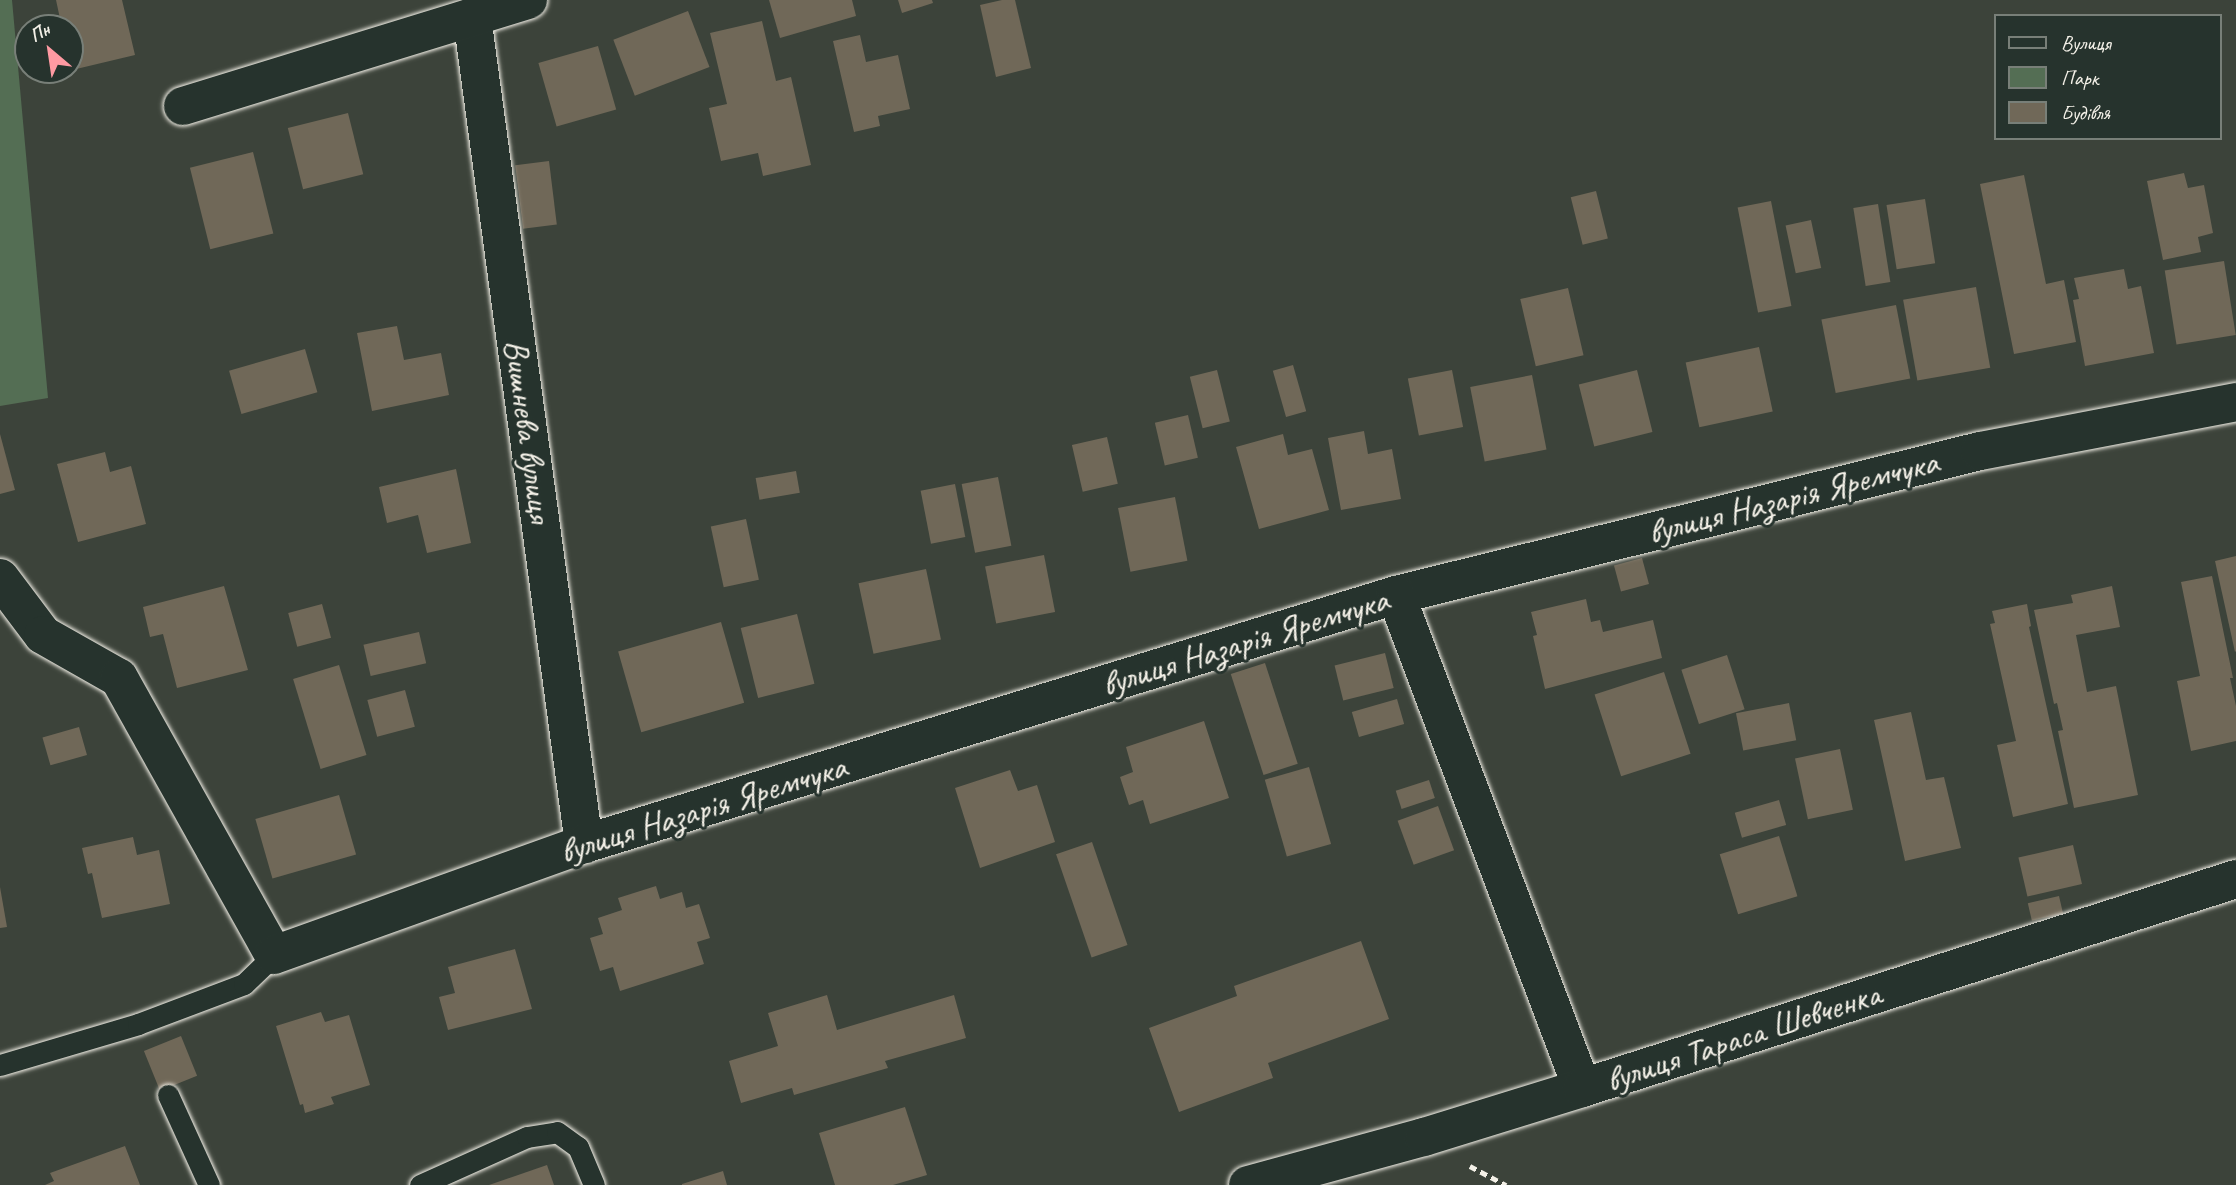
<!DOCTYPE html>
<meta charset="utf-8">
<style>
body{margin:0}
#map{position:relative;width:2236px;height:1185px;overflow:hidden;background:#3c433a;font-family:Caveat,sans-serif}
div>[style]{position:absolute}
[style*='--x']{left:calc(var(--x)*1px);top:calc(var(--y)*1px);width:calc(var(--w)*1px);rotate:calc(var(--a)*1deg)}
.green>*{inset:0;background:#546e54}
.building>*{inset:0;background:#706858;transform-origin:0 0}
.path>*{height:4.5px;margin-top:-2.25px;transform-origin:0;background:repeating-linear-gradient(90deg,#f4f1e8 0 7px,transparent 0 12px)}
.roads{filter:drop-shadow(0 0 2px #f4f1e8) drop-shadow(0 0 2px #f4f1e8)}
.service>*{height:21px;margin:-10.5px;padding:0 10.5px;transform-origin:10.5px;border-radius:10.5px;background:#26332d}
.minor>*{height:38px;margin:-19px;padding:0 19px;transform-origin:19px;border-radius:19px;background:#26332d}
.tertiary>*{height:38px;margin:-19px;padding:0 19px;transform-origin:19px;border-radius:19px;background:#26332d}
span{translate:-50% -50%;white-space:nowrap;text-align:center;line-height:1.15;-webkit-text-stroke:6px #26332d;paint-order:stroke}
.street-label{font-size:35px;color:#f4f1e8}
.legend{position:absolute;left:1994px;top:14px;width:228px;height:126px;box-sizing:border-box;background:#26332d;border:2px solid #787f78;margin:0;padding:9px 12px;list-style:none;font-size:21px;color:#f4f1e8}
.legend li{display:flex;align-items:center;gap:14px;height:35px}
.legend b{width:35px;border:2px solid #787f78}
.north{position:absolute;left:14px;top:14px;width:70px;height:70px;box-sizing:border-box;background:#26332d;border:2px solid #787f78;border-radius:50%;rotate:331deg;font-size:19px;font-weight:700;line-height:28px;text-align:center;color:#f4f1e8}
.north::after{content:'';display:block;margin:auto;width:24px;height:32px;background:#ff9aa2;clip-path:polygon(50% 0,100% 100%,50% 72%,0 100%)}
</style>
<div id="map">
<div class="green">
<div style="clip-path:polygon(0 0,12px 0,48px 398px,0 406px)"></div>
</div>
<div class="building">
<div style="clip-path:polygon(56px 0,122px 0,135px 55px,72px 70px,70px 28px,62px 28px)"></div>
<div style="clip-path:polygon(769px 0,852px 0,856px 16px,780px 38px)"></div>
<div style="clip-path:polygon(898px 0,932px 0,933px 3px,902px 13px)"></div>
<div style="clip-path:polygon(1002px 0,1015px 0,1031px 68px,996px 77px,980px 5px)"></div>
<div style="left:688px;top:11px;width:60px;height:80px;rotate:69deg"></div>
<div style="clip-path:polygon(762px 21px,776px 81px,791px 77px,811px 165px,763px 176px,758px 153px,721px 161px,709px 108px,727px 104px,710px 33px)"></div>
<div style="clip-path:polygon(860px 35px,866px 62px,898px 55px,910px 109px,878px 116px,880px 126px,854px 132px,833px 41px)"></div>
<div style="left:598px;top:46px;width:66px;height:62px;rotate:74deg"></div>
<div style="left:348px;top:113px;width:63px;height:62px;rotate:76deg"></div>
<div style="left:253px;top:152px;width:84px;height:65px;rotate:76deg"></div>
<div style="left:549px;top:161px;width:64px;height:34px;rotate:83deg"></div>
<div style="clip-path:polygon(2184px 173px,2188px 188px,2204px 185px,2213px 233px,2198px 237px,2201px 252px,2163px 260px,2147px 181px)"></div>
<div style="clip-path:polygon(2024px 175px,2046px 284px,2064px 280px,2076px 342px,2014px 354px,1980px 184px)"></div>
<div style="left:1596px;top:191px;width:49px;height:26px;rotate:76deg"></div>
<div style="left:1925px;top:199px;width:65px;height:39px;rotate:81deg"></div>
<div style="left:1771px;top:201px;width:107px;height:34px;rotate:79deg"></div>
<div style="left:1878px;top:204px;width:79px;height:25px;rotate:81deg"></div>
<div style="left:1811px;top:220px;width:49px;height:26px;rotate:78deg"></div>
<div style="left:2224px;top:261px;width:75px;height:60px;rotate:81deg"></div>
<div style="clip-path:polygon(2124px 269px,2128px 289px,2141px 286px,2154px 353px,2085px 366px,2073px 300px,2079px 299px,2074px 278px)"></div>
<div style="left:1976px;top:287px;width:82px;height:74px;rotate:80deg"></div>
<div style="left:1568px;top:288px;width:69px;height:49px;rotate:77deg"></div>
<div style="left:1896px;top:305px;width:75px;height:76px;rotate:79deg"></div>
<div style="clip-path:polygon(397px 326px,404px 360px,441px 353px,449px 395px,372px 411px,357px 333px)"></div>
<div style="left:1759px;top:347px;width:66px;height:75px;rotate:78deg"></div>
<div style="left:305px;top:349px;width:45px;height:79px;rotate:74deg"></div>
<div style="left:1293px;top:365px;width:48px;height:21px;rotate:74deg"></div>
<div style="left:1217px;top:370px;width:53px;height:28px;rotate:76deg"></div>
<div style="left:1452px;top:370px;width:58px;height:45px;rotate:79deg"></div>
<div style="left:1637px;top:370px;width:64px;height:60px;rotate:76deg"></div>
<div style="left:1532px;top:375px;width:76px;height:63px;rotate:79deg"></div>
<div style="left:1188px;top:415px;width:44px;height:34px;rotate:77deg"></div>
<div style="clip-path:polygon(1364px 431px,1368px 454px,1392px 449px,1401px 499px,1341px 510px,1328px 438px)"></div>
<div style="clip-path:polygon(0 434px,15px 490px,0 494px)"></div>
<div style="clip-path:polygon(1283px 434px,1288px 455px,1312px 449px,1329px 510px,1259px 529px,1236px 447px)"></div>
<div style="left:1107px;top:437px;width:48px;height:36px;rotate:77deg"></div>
<div style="clip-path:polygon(105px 452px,110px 472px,131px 466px,146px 524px,78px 542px,57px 464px)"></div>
<div style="clip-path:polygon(456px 469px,471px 543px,427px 553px,418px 515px,387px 523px,379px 487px)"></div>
<div style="left:796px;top:471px;width:22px;height:41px;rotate:80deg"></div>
<div style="left:998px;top:477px;width:70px;height:37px;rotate:79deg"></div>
<div style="left:955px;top:484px;width:54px;height:35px;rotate:79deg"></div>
<div style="left:1175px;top:497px;width:65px;height:58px;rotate:79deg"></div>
<div style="left:746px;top:519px;width:62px;height:36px;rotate:78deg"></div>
<div style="left:1044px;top:555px;width:58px;height:60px;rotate:79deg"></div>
<div style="clip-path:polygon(2236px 556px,2236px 651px,2235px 652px,2215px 561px)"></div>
<div style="left:1642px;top:558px;width:27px;height:29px;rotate:75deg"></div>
<div style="left:926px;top:569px;width:72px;height:69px;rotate:78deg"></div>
<div style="clip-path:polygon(2212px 576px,2233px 678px,2230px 678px,2236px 706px,2236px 741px,2191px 751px,2177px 681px,2200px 676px,2181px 582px)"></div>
<div style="clip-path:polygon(224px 586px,248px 670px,177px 688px,163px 634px,150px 637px,143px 607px)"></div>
<div style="clip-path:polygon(2112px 586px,2120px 627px,2076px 635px,2087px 692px,2116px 686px,2138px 795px,2074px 808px,2058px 731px,2063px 730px,2057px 703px,2054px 704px,2034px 610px,2073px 603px,2071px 595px)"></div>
<div style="clip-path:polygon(1586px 599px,1591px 622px,1600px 620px,1603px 632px,1653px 620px,1662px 658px,1545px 689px,1533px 636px,1537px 635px,1531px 612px)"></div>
<div style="left:322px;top:604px;width:35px;height:35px;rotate:75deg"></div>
<div style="clip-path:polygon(2027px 604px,2031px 626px,2029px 627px,2068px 804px,2013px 817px,1997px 745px,2016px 741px,1990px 624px,1995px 623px,1992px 611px)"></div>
<div style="left:797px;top:614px;width:72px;height:58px;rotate:76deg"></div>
<div style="left:721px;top:622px;width:84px;height:107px;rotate:74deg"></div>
<div style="left:419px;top:632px;width:32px;height:57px;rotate:77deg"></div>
<div style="left:1385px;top:653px;width:36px;height:52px;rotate:76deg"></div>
<div style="left:1727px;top:655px;width:57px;height:48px;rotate:72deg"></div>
<div style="left:1265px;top:663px;width:106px;height:36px;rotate:72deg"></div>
<div style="left:339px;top:665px;width:94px;height:48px;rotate:73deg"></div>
<div style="left:1664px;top:672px;width:86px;height:73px;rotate:72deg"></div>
<div style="left:405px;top:690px;width:38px;height:39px;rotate:75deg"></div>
<div style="left:1397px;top:699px;width:26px;height:47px;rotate:74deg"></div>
<div style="left:1789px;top:703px;width:38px;height:54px;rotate:79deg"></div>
<div style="clip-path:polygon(1911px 712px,1926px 780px,1944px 777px,1961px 848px,1905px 861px,1874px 720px)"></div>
<div style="clip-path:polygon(1204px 721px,1229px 798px,1150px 824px,1143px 800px,1129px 805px,1120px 777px,1133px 772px,1126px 747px)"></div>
<div style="left:79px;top:727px;width:29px;height:38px;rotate:74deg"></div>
<div style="left:1840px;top:749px;width:62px;height:46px;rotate:78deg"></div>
<div style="left:1309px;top:767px;width:80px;height:46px;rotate:74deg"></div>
<div style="clip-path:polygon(1010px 770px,1018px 791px,1037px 785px,1055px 842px,980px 868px,955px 788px)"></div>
<div style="left:1429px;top:780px;width:19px;height:35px;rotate:72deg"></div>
<div style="left:339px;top:795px;width:62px;height:87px;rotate:74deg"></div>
<div style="left:1779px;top:800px;width:26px;height:46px;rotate:74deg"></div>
<div style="left:1438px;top:806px;width:47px;height:43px;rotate:70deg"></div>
<div style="left:1779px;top:836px;width:63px;height:62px;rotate:73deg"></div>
<div style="clip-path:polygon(133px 837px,137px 855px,159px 850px,170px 904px,102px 918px,92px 873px,88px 874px,82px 848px)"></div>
<div style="left:1092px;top:842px;width:109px;height:38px;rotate:71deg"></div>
<div style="left:2073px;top:845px;width:40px;height:56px;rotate:77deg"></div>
<div style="clip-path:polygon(656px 886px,660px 899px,682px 892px,686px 908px,699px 904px,710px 938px,697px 942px,704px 964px,620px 991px,613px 967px,600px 971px,590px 938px,603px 934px,598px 918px,622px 910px,618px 898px)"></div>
<div style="clip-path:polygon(0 887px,7px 927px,0 928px)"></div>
<div style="left:2059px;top:896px;width:18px;height:32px;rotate:77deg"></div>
<div style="clip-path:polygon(1361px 941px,1389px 1019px,1268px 1063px,1273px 1078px,1179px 1112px,1149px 1028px,1237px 996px,1234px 986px)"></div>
<div style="clip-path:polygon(515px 949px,532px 1009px,448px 1030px,439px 997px,455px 993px,448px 967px)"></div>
<div style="clip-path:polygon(827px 995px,837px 1030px,954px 995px,966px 1038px,885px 1061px,888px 1068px,794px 1095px,792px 1088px,741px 1103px,729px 1061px,778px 1046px,768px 1013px)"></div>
<div style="clip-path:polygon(321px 1012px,325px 1022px,349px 1015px,370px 1085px,331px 1097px,334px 1104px,305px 1113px,303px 1104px,300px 1105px,276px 1026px)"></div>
<div style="left:181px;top:1036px;width:43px;height:40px;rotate:68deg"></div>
<div style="clip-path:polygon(905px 1107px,927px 1175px,893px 1185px,835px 1185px,819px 1133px)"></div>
<div style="clip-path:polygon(125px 1146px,140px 1185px,45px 1185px,54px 1181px,50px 1173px)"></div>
<div style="clip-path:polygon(547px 1165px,554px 1185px,489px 1185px)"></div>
<div style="clip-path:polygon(723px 1171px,727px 1185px,682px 1185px,682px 1184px)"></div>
</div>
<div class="path">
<div style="--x:1470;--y:1166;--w:41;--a:27.8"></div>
</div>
<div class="roads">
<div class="service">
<div style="--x:0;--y:1065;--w:144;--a:-16.5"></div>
<div style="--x:138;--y:1024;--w:113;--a:-20.7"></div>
<div style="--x:244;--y:984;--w:42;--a:-44"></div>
<div style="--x:168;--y:1095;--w:99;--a:65.5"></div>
<div style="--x:420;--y:1185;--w:117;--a:-24.2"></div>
<div style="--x:527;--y:1137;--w:30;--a:-9"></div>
<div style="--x:557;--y:1132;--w:26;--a:36"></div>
<div style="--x:578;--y:1147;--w:41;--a:67.2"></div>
</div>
<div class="minor">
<div style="--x:472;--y:17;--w:835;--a:82.29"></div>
<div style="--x:183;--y:106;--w:361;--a:-17.1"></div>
<div style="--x:0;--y:578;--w:71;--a:53"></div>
<div style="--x:43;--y:635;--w:87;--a:29.5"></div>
<div style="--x:119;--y:678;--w:317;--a:60.8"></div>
<div style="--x:274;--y:955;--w:329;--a:-19.7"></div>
<div style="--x:584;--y:844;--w:849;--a:-17.05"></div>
<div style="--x:1396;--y:595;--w:601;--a:-13.85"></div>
<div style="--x:1980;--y:451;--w:261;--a:-10.8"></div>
<div style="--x:1396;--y:595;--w:527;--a:69.33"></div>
</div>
<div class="tertiary">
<div style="--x:1248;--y:1185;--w:182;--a:-15.3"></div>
<div style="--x:1424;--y:1137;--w:165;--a:-17.2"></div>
<div style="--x:1582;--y:1088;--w:687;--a:-17.72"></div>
</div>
</div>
<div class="street-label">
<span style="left:528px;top:431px;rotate:82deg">Вишнева вулиця</span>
<span style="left:1793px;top:497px;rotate:-14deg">вулиця Назарія Яремчука</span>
<span style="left:1245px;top:642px;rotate:-17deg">вулиця Назарія Яремчука</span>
<span style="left:703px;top:809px;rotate:-17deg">вулиця Назарія Яремчука</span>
<span style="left:1743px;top:1037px;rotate:-18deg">вулиця Тараса Шевченка</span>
</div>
<ul class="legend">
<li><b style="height:9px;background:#26332d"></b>Вулиця</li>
<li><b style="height:19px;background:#546e54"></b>Парк</li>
<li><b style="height:19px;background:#706858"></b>Будівля</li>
</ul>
<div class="north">Пн</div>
</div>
